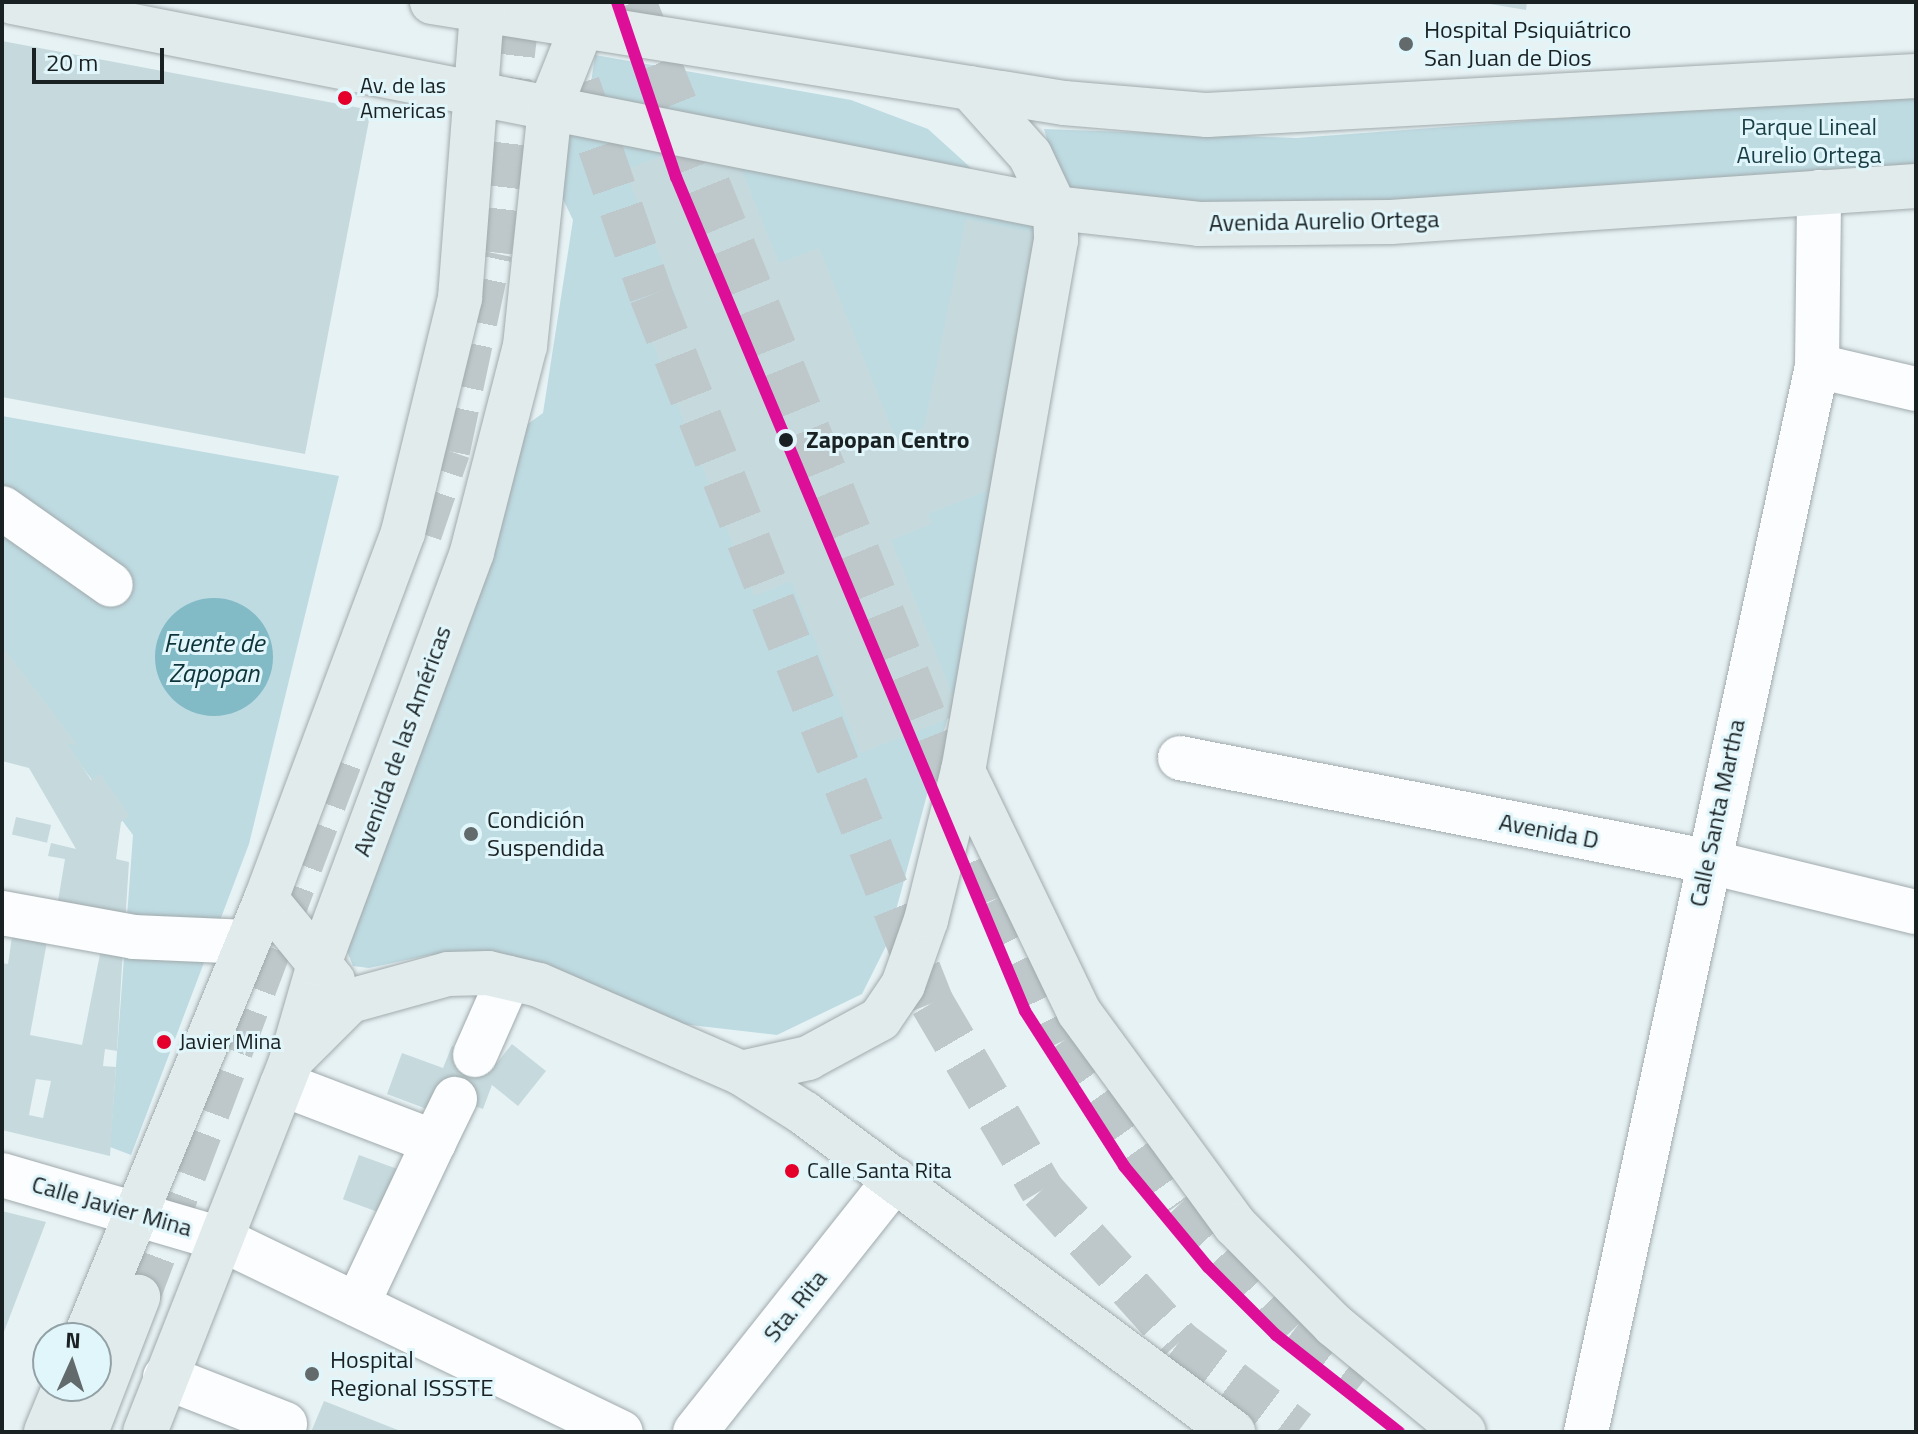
<!DOCTYPE html>
<meta charset="utf-8">
<style>
body{margin:0}
#map{position:relative;width:1918px;height:1434px;overflow:hidden;background:#e7f2f5;font-family:"Titillium Web",sans-serif}
div>[style]{position:absolute}
[style*='--x']{left:calc(var(--x)*1px);top:calc(var(--y)*1px);width:calc(var(--w)*1px);rotate:calc(var(--a)*1deg)}
.green>*{inset:0;background:#bedbe2}
.water>*{inset:0;background:#82bac6}
.round{border-radius:50%}
.building>*{inset:0;background:#c6dade;transform-origin:0 0}
.major-tunnel>*{height:44px;margin-top:-22px;transform-origin:0;background:repeating-linear-gradient(90deg,#bec8cb 0 44px,transparent 0 66px)}
.roads{filter:drop-shadow(0 0 2px #a1aaac) drop-shadow(0 0 2px #a1aaac)}
.minor>*{height:44px;margin:-22px;padding:0 22px;transform-origin:22px;border-radius:22px;background:#fbfdfe}
.major>*{height:44px;margin:-22px;padding:0 22px;transform-origin:22px;border-radius:22px;background:#e2ebec}
.metro-1>*{height:12px;margin:-6px;padding:0 6px;transform-origin:6px;border-radius:6px;background:#dd0e98}
.dots>*{width:22px;height:22px;translate:-50% -50%;box-sizing:border-box;border:4px solid #e1f6fb;border-radius:50%}
span{translate:-50% -50%;white-space:nowrap;text-align:center;line-height:1.15;-webkit-text-stroke:6px #e1f6fb;paint-order:stroke}
.bus-label{font-size:22px;color:#1a2123}
.left{translate:0 -50%;text-align:left}
.poi-label{font-size:24px;color:#1a2123}
.park-label{font-size:24px;color:#1a3e46}
.street-label{font-size:24px;color:#1a2123}
.stop-label{font-size:24px;color:#1a2123;font-weight:700}
.water-label{font-size:26px;color:#0e343b;font-style:italic}
.frame{position:absolute;inset:0;border:4px solid #1a2123;pointer-events:none}
.north{position:absolute;left:32px;top:1322px;width:80px;height:80px;box-sizing:border-box;background:#e1f6fb;border:2px solid #91a1a5;border-radius:50%;rotate:3deg;font-size:22px;font-weight:700;line-height:32px;text-align:center;color:#1a2123}
.north::after{content:'';display:block;margin:auto;width:28px;height:36px;background:#626a6c;clip-path:polygon(50% 0,100% 100%,50% 72%,0 100%)}
.scale{position:absolute;left:32px;top:48px;width:132px;height:36px;box-sizing:border-box;border:4px solid #1a2123;border-top:0;padding-left:10px;font-size:24px;line-height:28px;white-space:nowrap;color:#1a2123;-webkit-text-stroke:6px #e1f6fb;paint-order:stroke}
</style>
<div id="map">
<div class="green">
<div style="clip-path:polygon(595px 55px,851px 100px,928px 129px,971px 168px,964px 174px,589px 97px)"></div>
<div style="clip-path:polygon(1916px 92px,1916px 175px,1536px 202px,1084px 208px,1057px 174px,1044px 129px,1296px 138px)"></div>
<div style="clip-path:polygon(570px 128px,1037px 222px,965px 653px,887px 944px,862px 994px,777px 1035px,682px 1024px,503px 958px,430px 955px,369px 968px,353px 966px,347px 951px,521px 429px,543px 413px,573px 220px,552px 176px)"></div>
<div style="clip-path:polygon(2px 416px,339px 476px,249px 844px,131px 1155px,110px 1147px,133px 835px,2px 659px)"></div>
</div>
<div class="water">
<div class="round" style="left:155px;top:598px;width:118px;height:118px"></div>
</div>
<div class="building">
<div style="clip-path:polygon(1478px 2px,1527px 2px,1526px 10px)"></div>
<div style="clip-path:polygon(2px 41px,371px 110px,305px 454px,2px 397px)"></div>
<div style="clip-path:polygon(726px 131px,779px 263px,819px 248px,896px 439px,924px 428px,966px 219px,1042px 234px,989px 490px,928px 514px,932px 524px,891px 540px,960px 714px,861px 753px,791px 581px,754px 596px,643px 318px,679px 303px,625px 170px)"></div>
<div style="clip-path:polygon(2px 646px,78px 746px,67px 743px,91px 780px,100px 774px,130px 816px,121px 822px,116px 859px,129px 862px,125px 925px,56px 913px,65px 859px,48px 856px,51px 843px,76px 849px,29px 768px,2px 761px)"></div>
<div style="left:16px;top:817px;width:36px;height:18px;rotate:13deg"></div>
<div style="clip-path:polygon(evenodd,13px 930px,48px 936px,30px 1035px,82px 1045px,102px 944px,123px 948px,117px 1051px,105px 1049px,103px 1066px,116px 1067px,110px 1156px,2px 1130px,2px 963px,8px 964px,13px 930px,36px 1079px,51px 1081px,43px 1118px,29px 1115px,36px 1079px)"></div>
<div style="clip-path:polygon(512px 1044px,546px 1071px,518px 1106px,492px 1085px,483px 1109px,439px 1093px,432px 1111px,387px 1094px,402px 1053px,443px 1068px,452px 1046px,497px 1063px)"></div>
<div style="left:359px;top:1155px;width:46px;height:47px;rotate:20deg"></div>
<div style="clip-path:polygon(2px 1211px,46px 1222px,2px 1337px)"></div>
<div style="clip-path:polygon(324px 1401px,403px 1432px,311px 1432px)"></div>
</div>
<div class="major-tunnel">
<div style="--x:634;--y:2;--w:967;--a:67.89"></div>
<div style="--x:998;--y:898;--w:157;--a:64.3"></div>
<div style="--x:1066;--y:1039;--w:200;--a:54.6"></div>
<div style="--x:1182;--y:1202;--w:169;--a:46.7"></div>
<div style="--x:1298;--y:1325;--w:86;--a:37.9"></div>
<div style="--x:578;--y:84;--w:223;--a:70.9"></div>
<div style="--x:651;--y:295;--w:762;--a:68.35"></div>
<div style="--x:932;--y:1003;--w:217;--a:59.5"></div>
<div style="--x:1042;--y:1190;--w:205;--a:48"></div>
<div style="--x:1179;--y:1342;--w:149;--a:37.1"></div>
<div style="--x:420;--y:533;--w:87;--a:-71.1"></div>
<div style="--x:448;--y:451;--w:203;--a:-78.1"></div>
<div style="--x:490;--y:252;--w:252;--a:-83.4"></div>
<div style="--x:138;--y:1297;--w:581;--a:-69.35"></div>
</div>
<div class="roads">
<div class="minor">
<div style="--x:1817;--y:366;--w:102;--a:13.1"></div>
<div style="--x:2;--y:508;--w:133;--a:35.2"></div>
<div style="--x:1180;--y:758;--w:536;--a:11.08"></div>
<div style="--x:1706;--y:861;--w:216;--a:13.7"></div>
<div style="--x:2;--y:913;--w:134;--a:10.3"></div>
<div style="--x:134;--y:937;--w:114;--a:2.5"></div>
<div style="--x:475;--y:1055;--w:84;--a:-66.2"></div>
<div style="--x:282;--y:1084;--w:163;--a:20.9"></div>
<div style="--x:434;--y:1142;--w:180;--a:115.3"></div>
<div style="--x:434;--y:1142;--w:48;--a:-64"></div>
<div style="--x:2;--y:1175;--w:228;--a:16.3"></div>
<div style="--x:221;--y:1239;--w:444;--a:25.8"></div>
<div style="--x:165;--y:1377;--w:129;--a:21.4"></div>
<div style="--x:695;--y:1432;--w:322;--a:-51.6"></div>
<div style="--x:1586;--y:1432;--w:1091;--a:-77.77"></div>
<div style="--x:1817;--y:366;--w:174;--a:-89.3"></div>
</div>
<div class="major">
<div style="--x:12;--y:2;--w:1063;--a:11.17"></div>
<div style="--x:1055;--y:208;--w:145;--a:6.3"></div>
<div style="--x:1199;--y:224;--w:192;--a:-0.6"></div>
<div style="--x:1391;--y:222;--w:526;--a:-3.92"></div>
<div style="--x:432;--y:2;--w:640;--a:9.08"></div>
<div style="--x:1064;--y:103;--w:144;--a:4.8"></div>
<div style="--x:1207;--y:115;--w:710;--a:-3.15"></div>
<div style="--x:970;--y:88;--w:90;--a:48.2"></div>
<div style="--x:1030;--y:155;--w:59;--a:64.7"></div>
<div style="--x:1055;--y:208;--w:32;--a:88"></div>
<div style="--x:1056;--y:240;--w:539;--a:99.93"></div>
<div style="--x:963;--y:771;--w:267;--a:64.3"></div>
<div style="--x:1079;--y:1012;--w:264;--a:53.8"></div>
<div style="--x:1235;--y:1225;--w:141;--a:45.3"></div>
<div style="--x:1334;--y:1325;--w:168;--a:39.5"></div>
<div style="--x:266;--y:899;--w:106;--a:50.7"></div>
<div style="--x:295;--y:1056;--w:78;--a:-45"></div>
<div style="--x:350;--y:1001;--w:102;--a:-15.4"></div>
<div style="--x:448;--y:974;--w:40;--a:-1.4"></div>
<div style="--x:488;--y:973;--w:52;--a:13.2"></div>
<div style="--x:539;--y:985;--w:220;--a:23.5"></div>
<div style="--x:741;--y:1073;--w:75;--a:32.4"></div>
<div style="--x:804;--y:1113;--w:535;--a:36.63"></div>
<div style="--x:741;--y:1073;--w:69;--a:-12.6"></div>
<div style="--x:808;--y:1058;--w:82;--a:-28.4"></div>
<div style="--x:880;--y:1019;--w:41;--a:-55.9"></div>
<div style="--x:903;--y:985;--w:69;--a:-70.5"></div>
<div style="--x:926;--y:920;--w:154;--a:-76.1"></div>
<div style="--x:85;--y:1338;--w:475;--a:-67.6"></div>
<div style="--x:266;--y:899;--w:392;--a:-69.5"></div>
<div style="--x:403;--y:532;--w:241;--a:-76.3"></div>
<div style="--x:460;--y:298;--w:297;--a:-85.6"></div>
<div style="--x:46;--y:1432;--w:50;--a:-67.6"></div>
<div style="--x:86;--y:1432;--w:145;--a:-68.9"></div>
<div style="--x:145;--y:1432;--w:399;--a:-68.5"></div>
<div style="--x:291;--y:1061;--w:101;--a:-73.9"></div>
<div style="--x:319;--y:964;--w:439;--a:-69.6"></div>
<div style="--x:472;--y:552;--w:213;--a:-75.6"></div>
<div style="--x:525;--y:346;--w:240;--a:-84"></div>
<div style="--x:550;--y:107;--w:113;--a:-68.2"></div>
</div>
</div>
<div class="metro-1">
<div style="--x:617;--y:2;--w:185;--a:71.4"></div>
<div style="--x:676;--y:177;--w:904;--a:67.29"></div>
<div style="--x:1025;--y:1011;--w:184;--a:57.4"></div>
<div style="--x:1124;--y:1166;--w:131;--a:50.3"></div>
<div style="--x:1208;--y:1267;--w:96;--a:45"></div>
<div style="--x:1276;--y:1335;--w:157;--a:38.3"></div>
</div>
<div class="dots">
<div style="left:1406px;top:44px;background:#626a6c"></div>
<div style="left:345px;top:98px;background:#e4002b"></div>
<div style="left:786px;top:440px;background:#1a2123"></div>
<div style="left:471px;top:834px;background:#626a6c"></div>
<div style="left:164px;top:1042px;background:#e4002b"></div>
<div style="left:792px;top:1171px;background:#e4002b"></div>
<div style="left:312px;top:1374px;background:#626a6c"></div>
</div>
<div class="bus-label">
<span class="left" style="left:360px;top:98px">Av. de las<br>Americas</span>
<span class="left" style="left:179px;top:1042px">Javier Mina</span>
<span class="left" style="left:807px;top:1171px">Calle Santa Rita</span>
</div>
<div class="poi-label">
<span class="left" style="left:1424px;top:44px">Hospital Psiquiátrico<br>San Juan de Dios</span>
<span class="left" style="left:487px;top:834px">Condición<br>Suspendida</span>
<span class="left" style="left:330px;top:1374px">Hospital<br>Regional ISSSTE</span>
</div>
<div class="park-label">
<span style="left:1809px;top:141px">Parque Lineal<br>Aurelio Ortega</span>
</div>
<div class="street-label">
<span style="left:1324px;top:221px;rotate:-1deg">Avenida Aurelio Ortega</span>
<span style="left:402px;top:741px;rotate:-70deg">Avenida de las Américas</span>
<span style="left:1717px;top:813px;rotate:-78deg">Calle Santa Martha</span>
<span style="left:1549px;top:831px;rotate:11deg">Avenida D</span>
<span style="left:112px;top:1206px;rotate:16deg">Calle Javier Mina</span>
<span style="left:795px;top:1306px;rotate:-51deg">Sta. Rita</span>
</div>
<div class="stop-label">
<span class="left" style="left:806px;top:440px">Zapopan Centro</span>
</div>
<div class="water-label">
<span style="left:214px;top:658px">Fuente de<br>Zapopan</span>
</div>
<div class="frame"></div>
<div class="north">N</div>
<div class="scale">20 m</div>
</div>
